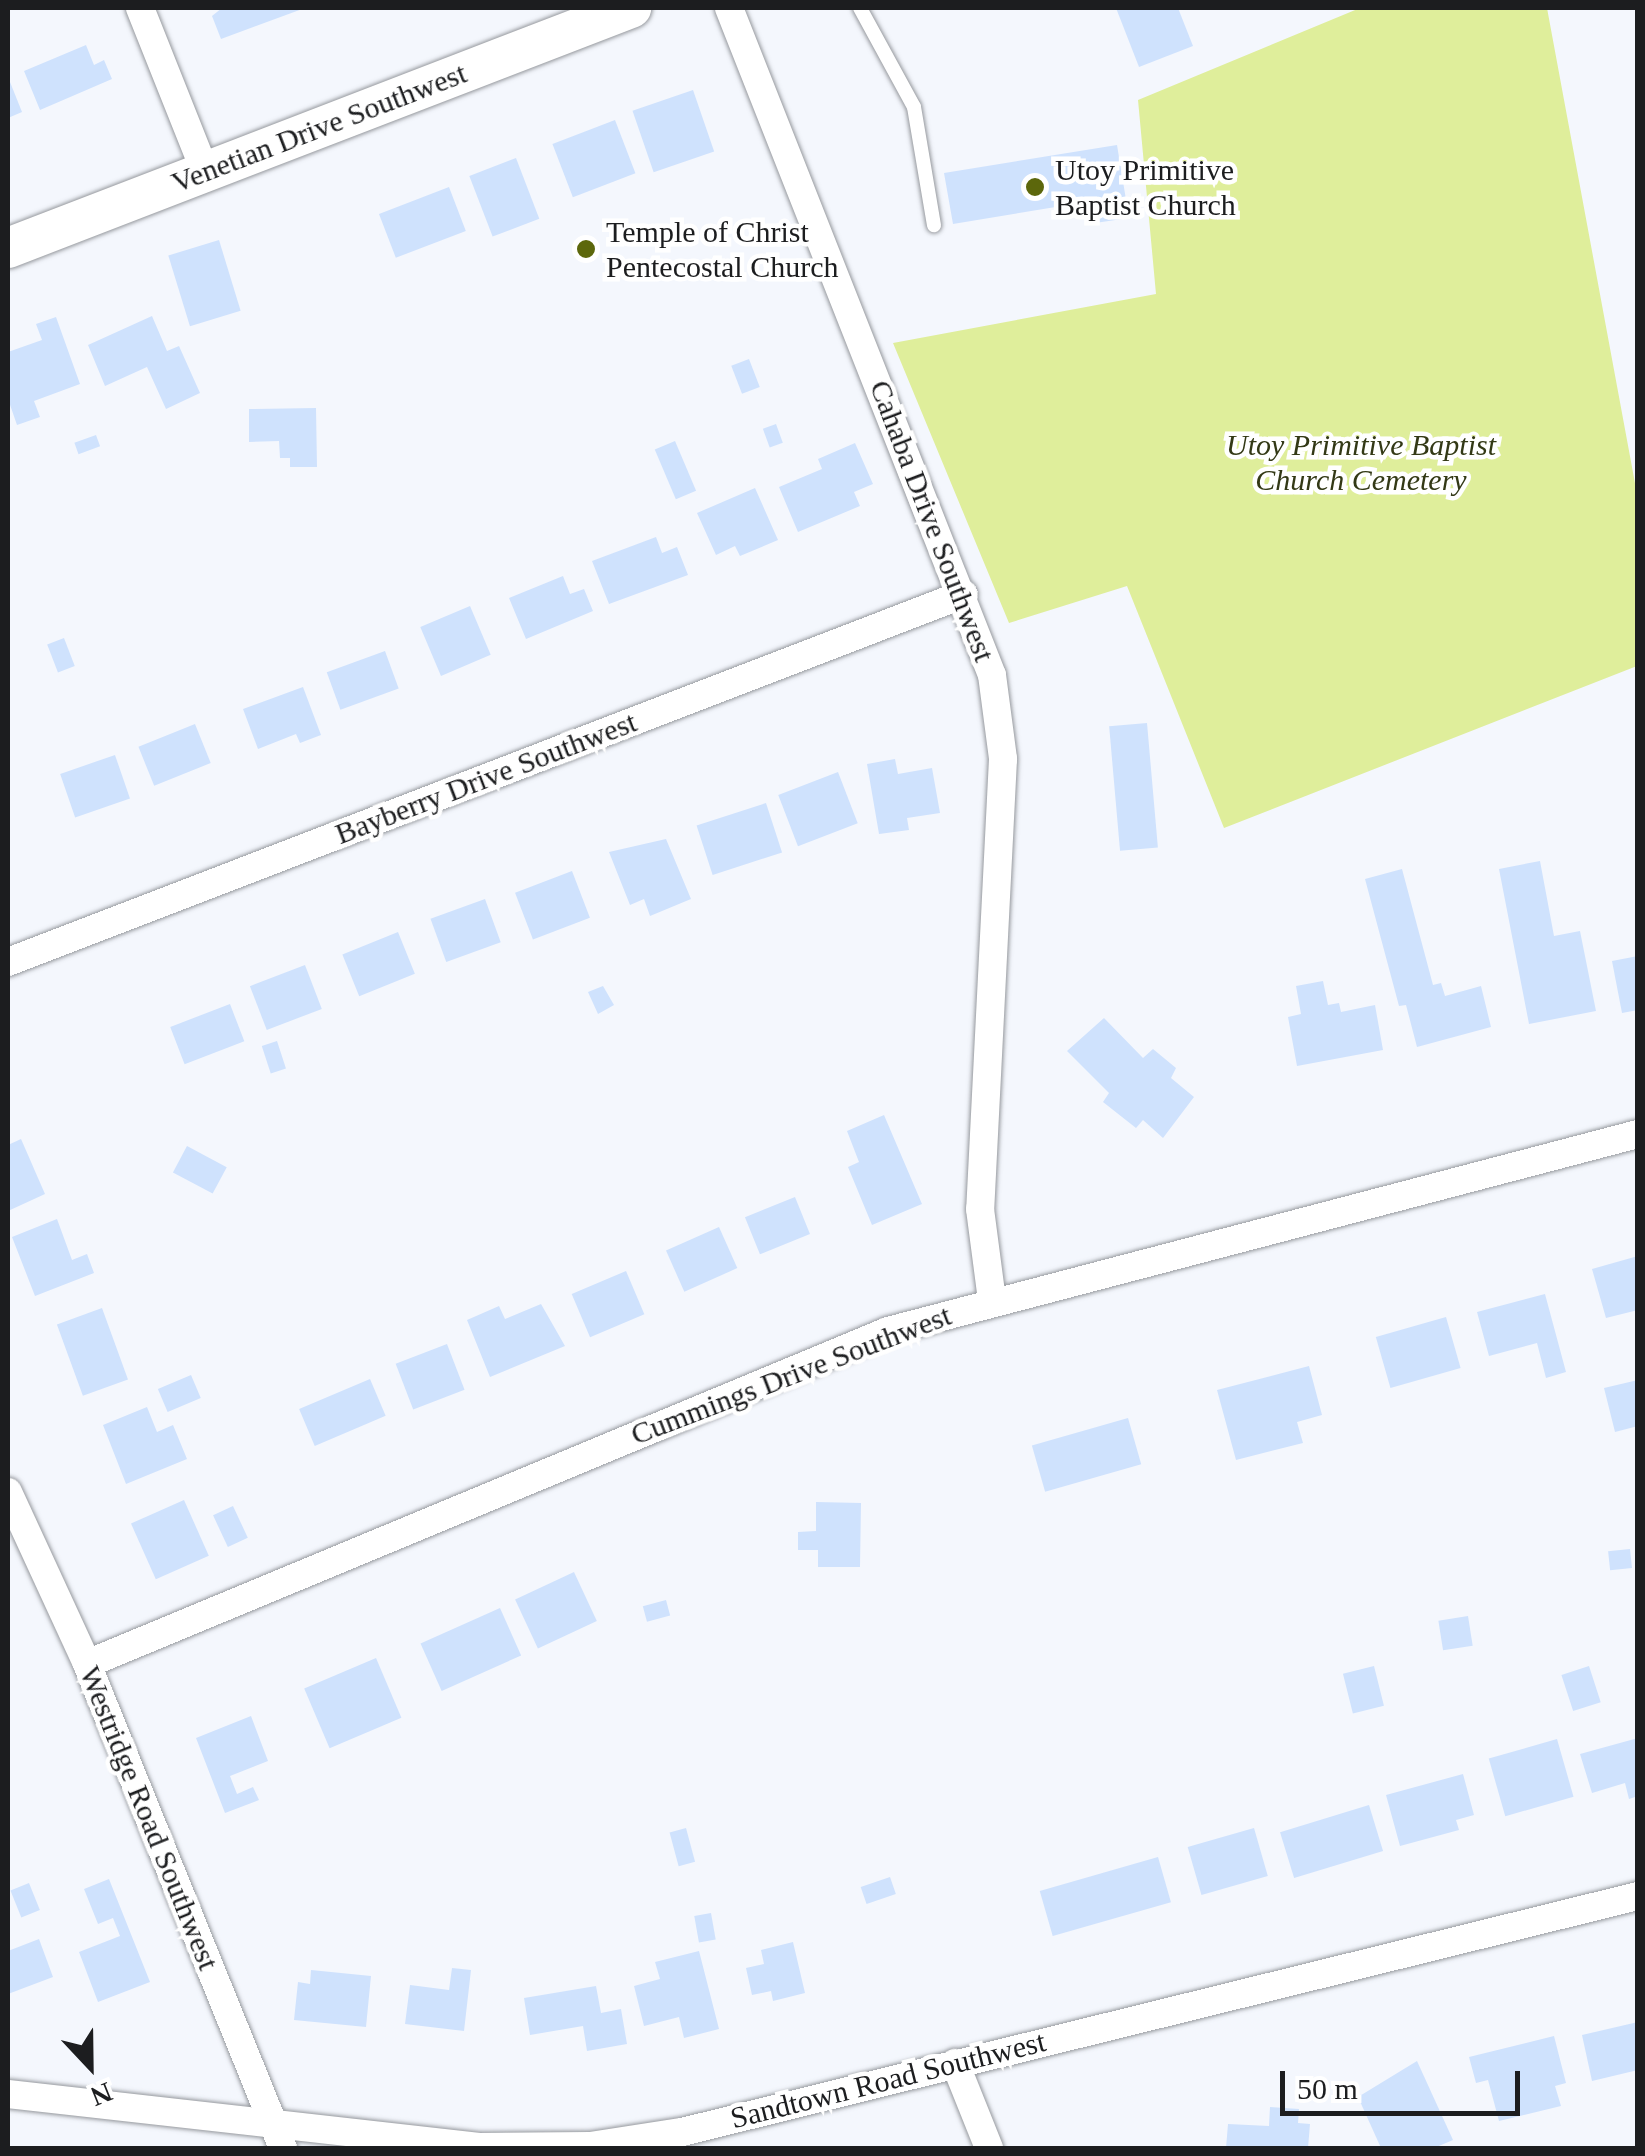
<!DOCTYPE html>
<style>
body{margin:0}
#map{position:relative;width:1645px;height:2156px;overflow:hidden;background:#f4f7fd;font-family:"Times New Roman",serif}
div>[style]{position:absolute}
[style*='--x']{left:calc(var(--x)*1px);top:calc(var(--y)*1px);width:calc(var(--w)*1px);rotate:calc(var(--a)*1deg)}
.green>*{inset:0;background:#dfee9b}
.building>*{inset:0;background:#cfe2fd;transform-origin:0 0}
.roads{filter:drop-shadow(0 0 2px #96999e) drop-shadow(0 0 2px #96999e)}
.lane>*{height:14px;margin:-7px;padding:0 7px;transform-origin:7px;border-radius:7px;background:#fff}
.street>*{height:28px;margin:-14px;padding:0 14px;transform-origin:14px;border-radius:14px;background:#fff}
.secondary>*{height:40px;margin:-20px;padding:0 20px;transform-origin:20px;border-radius:20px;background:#fff}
.dots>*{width:28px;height:28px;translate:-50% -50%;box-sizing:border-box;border:5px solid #fff;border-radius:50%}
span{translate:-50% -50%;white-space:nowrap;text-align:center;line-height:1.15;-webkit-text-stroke:9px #fff;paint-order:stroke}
.street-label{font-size:30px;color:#1c1d1f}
.poi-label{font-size:30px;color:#1c1d1f}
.left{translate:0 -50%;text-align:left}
.park-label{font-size:30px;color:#333916;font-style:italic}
.frame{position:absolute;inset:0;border:10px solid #1c1d1f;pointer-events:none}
.north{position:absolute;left:40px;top:2016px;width:100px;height:100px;-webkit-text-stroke:8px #fff;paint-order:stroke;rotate:158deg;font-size:28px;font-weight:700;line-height:40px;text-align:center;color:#1c1d1f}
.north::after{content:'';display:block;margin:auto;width:35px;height:45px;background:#1c1d1f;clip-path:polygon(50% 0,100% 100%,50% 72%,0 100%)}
.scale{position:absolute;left:1280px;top:2071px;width:240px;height:45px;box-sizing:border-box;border:5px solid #1c1d1f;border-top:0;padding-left:12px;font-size:30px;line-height:35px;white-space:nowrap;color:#1c1d1f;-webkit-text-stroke:8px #fff;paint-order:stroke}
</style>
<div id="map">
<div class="green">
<div style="clip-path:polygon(1360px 8px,1547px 8px,1637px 494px,1637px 666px,1224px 828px,1127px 586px,1009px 623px,893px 343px,1156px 294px,1138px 100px)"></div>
</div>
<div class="building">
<div style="clip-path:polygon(222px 8px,305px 8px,221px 39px,212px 16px)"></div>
<div style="clip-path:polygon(1116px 8px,1178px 8px,1193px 46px,1139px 67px)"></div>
<div style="clip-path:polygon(86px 45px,94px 65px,104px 60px,112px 79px,40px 110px,24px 71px)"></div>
<div style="clip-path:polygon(8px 77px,22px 112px,8px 118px)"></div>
<div style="left:693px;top:90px;width:65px;height:64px;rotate:71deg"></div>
<div style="left:615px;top:120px;width:57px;height:67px;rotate:69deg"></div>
<div style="clip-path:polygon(1117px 145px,1129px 218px,1095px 223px,1092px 201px,953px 224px,944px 173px)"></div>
<div style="left:516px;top:158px;width:65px;height:50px;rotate:69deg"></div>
<div style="left:449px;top:187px;width:47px;height:75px;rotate:69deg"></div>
<div style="left:219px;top:240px;width:74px;height:53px;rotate:73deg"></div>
<div style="clip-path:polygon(152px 316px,167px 351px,179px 346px,200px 393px,166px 409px,147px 367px,105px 386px,88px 345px)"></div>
<div style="clip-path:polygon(56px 317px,80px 384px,34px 401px,40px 417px,17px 425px,8px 399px,8px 352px,42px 340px,36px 324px)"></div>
<div style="left:749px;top:359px;width:30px;height:19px;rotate:69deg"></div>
<div style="clip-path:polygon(316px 408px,317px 467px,290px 467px,290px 458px,280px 458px,279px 441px,249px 442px,249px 409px)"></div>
<div style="left:776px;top:424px;width:20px;height:14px;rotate:70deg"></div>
<div style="left:96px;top:435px;width:12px;height:23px;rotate:70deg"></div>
<div style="left:675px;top:441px;width:54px;height:22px;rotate:67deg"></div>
<div style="clip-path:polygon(855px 443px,873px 484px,854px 492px,860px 506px,798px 532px,779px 487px,822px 469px,818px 459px)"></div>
<div style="clip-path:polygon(755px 488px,778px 540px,740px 556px,735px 546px,716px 555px,697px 513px)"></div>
<div style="clip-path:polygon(656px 537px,662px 553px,677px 547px,688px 575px,609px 604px,592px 561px)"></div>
<div style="clip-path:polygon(563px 576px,570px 594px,584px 589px,593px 611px,526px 639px,509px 598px)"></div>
<div style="left:470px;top:606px;width:53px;height:54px;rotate:67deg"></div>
<div style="left:64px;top:638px;width:30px;height:18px;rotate:69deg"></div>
<div style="left:385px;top:651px;width:40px;height:62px;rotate:70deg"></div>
<div style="clip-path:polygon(303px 687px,321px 735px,300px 743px,296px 734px,258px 749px,243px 709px)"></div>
<div style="left:1147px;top:723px;width:125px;height:38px;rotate:85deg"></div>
<div style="left:195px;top:724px;width:42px;height:61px;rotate:68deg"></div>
<div style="left:115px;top:755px;width:46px;height:58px;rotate:71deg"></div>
<div style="clip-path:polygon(895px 759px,898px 774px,932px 768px,940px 813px,907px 818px,909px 830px,879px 834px,867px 764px)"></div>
<div style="left:838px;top:772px;width:55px;height:64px;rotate:69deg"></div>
<div style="left:766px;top:803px;width:52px;height:73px;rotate:72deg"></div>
<div style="clip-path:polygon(666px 839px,691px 899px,650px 916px,644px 899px,630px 905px,609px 852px)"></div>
<div style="clip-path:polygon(1540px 861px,1554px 936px,1580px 931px,1596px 1011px,1529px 1024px,1499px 869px)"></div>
<div style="clip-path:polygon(1402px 869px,1433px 985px,1441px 983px,1445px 996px,1481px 986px,1491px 1027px,1417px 1047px,1406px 1005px,1399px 1006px,1365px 879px)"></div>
<div style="left:572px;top:871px;width:50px;height:61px;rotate:69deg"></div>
<div style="left:485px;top:899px;width:46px;height:58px;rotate:70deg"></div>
<div style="left:398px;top:932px;width:45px;height:60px;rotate:68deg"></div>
<div style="clip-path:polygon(1638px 956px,1638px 1010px,1622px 1013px,1612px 961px)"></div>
<div style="left:305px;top:965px;width:47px;height:59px;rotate:69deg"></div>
<div style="clip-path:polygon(1323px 981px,1328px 1005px,1339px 1003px,1341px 1012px,1375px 1005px,1383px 1050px,1297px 1066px,1288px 1017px,1301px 1014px,1296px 986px)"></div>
<div style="clip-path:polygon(603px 986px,614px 1005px,598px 1014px,588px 992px)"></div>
<div style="left:230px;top:1004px;width:40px;height:64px;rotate:69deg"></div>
<div style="clip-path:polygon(1104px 1018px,1143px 1058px,1153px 1049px,1176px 1068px,1171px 1078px,1194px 1097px,1163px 1138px,1143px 1120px,1136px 1128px,1103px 1102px,1109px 1093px,1067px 1051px)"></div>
<div style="left:277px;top:1041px;width:29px;height:16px;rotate:72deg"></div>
<div style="clip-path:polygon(884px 1115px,922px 1204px,872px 1225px,848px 1167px,859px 1162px,847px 1131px)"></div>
<div style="clip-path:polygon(21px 1139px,45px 1194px,8px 1211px,8px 1145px)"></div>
<div style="left:187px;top:1146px;width:45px;height:30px;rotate:28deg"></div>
<div style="left:795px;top:1197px;width:40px;height:54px;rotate:68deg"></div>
<div style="clip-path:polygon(57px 1219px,72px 1260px,87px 1254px,94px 1273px,35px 1296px,12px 1237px)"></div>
<div style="left:719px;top:1227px;width:45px;height:58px;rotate:66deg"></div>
<div style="clip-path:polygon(1638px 1256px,1638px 1310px,1606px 1318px,1592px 1269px)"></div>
<div style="left:626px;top:1271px;width:47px;height:59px;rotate:67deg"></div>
<div style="clip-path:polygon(1545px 1294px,1566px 1372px,1546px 1378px,1537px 1343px,1489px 1356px,1477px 1312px)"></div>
<div style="clip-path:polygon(541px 1304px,565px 1346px,490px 1377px,467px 1320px,499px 1306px,505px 1319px)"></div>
<div style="left:102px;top:1308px;width:76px;height:48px;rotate:70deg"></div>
<div style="left:1446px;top:1317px;width:53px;height:73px;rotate:74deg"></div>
<div style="left:447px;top:1344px;width:49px;height:55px;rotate:69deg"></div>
<div style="clip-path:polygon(1309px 1366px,1322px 1415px,1297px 1422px,1303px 1443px,1236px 1460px,1217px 1390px)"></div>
<div style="left:191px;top:1375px;width:25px;height:36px;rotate:67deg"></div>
<div style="left:370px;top:1379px;width:40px;height:77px;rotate:67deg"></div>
<div style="clip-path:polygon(1638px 1380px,1638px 1426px,1615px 1432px,1604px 1388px)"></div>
<div style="clip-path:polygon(147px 1407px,157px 1432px,173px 1425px,187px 1459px,126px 1484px,103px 1425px)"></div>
<div style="left:1128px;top:1418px;width:48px;height:100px;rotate:74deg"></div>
<div style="left:184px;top:1500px;width:61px;height:58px;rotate:66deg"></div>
<div style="clip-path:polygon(816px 1502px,861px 1503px,860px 1567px,818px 1567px,818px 1550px,798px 1550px,798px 1532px,816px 1531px)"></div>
<div style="left:233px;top:1506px;width:35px;height:22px;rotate:65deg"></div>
<div style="left:1630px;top:1549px;width:19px;height:22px;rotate:84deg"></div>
<div style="left:574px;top:1572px;width:54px;height:65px;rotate:65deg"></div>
<div style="left:666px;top:1600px;width:16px;height:24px;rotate:75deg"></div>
<div style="left:500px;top:1608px;width:52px;height:87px;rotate:66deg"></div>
<div style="left:1468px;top:1616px;width:30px;height:30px;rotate:81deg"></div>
<div style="left:376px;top:1658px;width:65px;height:78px;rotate:67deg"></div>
<div style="left:1374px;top:1666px;width:41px;height:32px;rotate:76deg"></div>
<div style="left:1589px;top:1666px;width:38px;height:29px;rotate:72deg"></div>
<div style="clip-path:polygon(251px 1716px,268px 1761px,230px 1776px,237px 1794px,253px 1787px,259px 1800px,225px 1813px,196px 1738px)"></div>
<div style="clip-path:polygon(1638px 1738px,1638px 1796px,1629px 1799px,1625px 1783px,1592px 1793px,1580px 1754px)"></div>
<div style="left:1557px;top:1739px;width:60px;height:71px;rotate:74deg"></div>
<div style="clip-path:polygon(1463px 1774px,1474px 1815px,1456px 1820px,1459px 1830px,1400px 1846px,1386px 1795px)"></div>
<div style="left:1369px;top:1805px;width:48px;height:93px;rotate:73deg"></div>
<div style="left:686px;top:1828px;width:35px;height:17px;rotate:75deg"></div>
<div style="left:1254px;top:1828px;width:50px;height:69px;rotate:74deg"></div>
<div style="left:1158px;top:1857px;width:47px;height:123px;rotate:74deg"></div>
<div style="left:890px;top:1877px;width:18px;height:31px;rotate:71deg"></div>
<div style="clip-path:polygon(109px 1879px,150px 1982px,98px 2002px,79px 1952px,120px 1936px,113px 1918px,98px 1924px,84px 1889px)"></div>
<div style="left:29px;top:1883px;width:29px;height:20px;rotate:68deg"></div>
<div style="left:711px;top:1913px;width:27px;height:17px;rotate:80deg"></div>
<div style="clip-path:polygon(39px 1939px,53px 1977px,8px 1994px,8px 1951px)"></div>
<div style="clip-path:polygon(793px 1942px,805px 1993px,773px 2001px,771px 1991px,752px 1995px,746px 1968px,764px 1964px,761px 1950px)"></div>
<div style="clip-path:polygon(699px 1951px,719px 2029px,684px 2038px,679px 2017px,644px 2026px,634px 1986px,660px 1979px,655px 1962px)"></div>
<div style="clip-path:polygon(452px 1968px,471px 1970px,464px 2031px,405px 2024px,410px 1985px,449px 1990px)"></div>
<div style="clip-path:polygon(311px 1970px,371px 1976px,366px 2027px,294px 2020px,298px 1982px,310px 1984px)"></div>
<div style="clip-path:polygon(596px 1986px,601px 2013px,621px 2009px,627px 2044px,587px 2051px,583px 2026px,530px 2035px,524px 1998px)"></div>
<div style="clip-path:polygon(1638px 2022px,1638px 2070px,1592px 2081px,1582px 2035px)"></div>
<div style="clip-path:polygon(1554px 2036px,1566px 2083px,1555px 2086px,1561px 2106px,1499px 2121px,1488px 2080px,1476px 2083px,1469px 2057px)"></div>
<div style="clip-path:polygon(1417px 2061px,1453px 2140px,1434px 2148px,1381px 2148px,1358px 2097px)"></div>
<div style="clip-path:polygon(1270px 2107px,1299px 2109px,1298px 2123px,1310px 2124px,1308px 2148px,1226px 2148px,1228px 2124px,1269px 2126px)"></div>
</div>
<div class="roads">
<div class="lane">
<div style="--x:860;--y:8;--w:113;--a:61.4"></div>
<div style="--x:914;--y:107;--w:120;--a:80.4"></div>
</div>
<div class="street">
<div style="--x:140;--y:8;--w:175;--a:68.3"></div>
<div style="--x:729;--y:8;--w:717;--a:68.48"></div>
<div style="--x:992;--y:675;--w:85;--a:82.5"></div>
<div style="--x:1003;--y:759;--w:451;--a:92.9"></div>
<div style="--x:980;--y:1209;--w:92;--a:82.5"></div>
<div style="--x:8;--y:962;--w:1024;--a:-21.05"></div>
<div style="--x:8;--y:1492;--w:189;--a:65.3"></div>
<div style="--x:87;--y:1664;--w:522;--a:67.95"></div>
<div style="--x:87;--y:1664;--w:867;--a:-22.57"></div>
<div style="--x:888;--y:1331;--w:775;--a:-14.72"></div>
<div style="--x:955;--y:2063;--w:92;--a:68.2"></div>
<div style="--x:8;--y:2094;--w:474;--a:6.4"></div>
<div style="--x:479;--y:2147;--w:111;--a:-0.5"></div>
<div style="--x:590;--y:2146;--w:93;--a:-8.7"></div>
<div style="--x:682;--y:2132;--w:985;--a:-13.87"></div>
</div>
<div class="secondary">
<div style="--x:8;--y:248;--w:668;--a:-21.07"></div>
</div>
</div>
<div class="dots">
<div style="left:1035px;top:187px;background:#5c670c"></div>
<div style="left:586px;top:249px;background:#5c670c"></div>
</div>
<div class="street-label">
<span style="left:319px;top:128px;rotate:-21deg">Venetian Drive Southwest</span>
<span style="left:932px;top:521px;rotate:69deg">Cahaba Drive Southwest</span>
<span style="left:486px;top:778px;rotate:-21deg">Bayberry Drive Southwest</span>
<span style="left:791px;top:1375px;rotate:-21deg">Cummings Drive Southwest</span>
<span style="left:149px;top:1818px;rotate:68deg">Westridge Road Southwest</span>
<span style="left:888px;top:2080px;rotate:-14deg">Sandtown Road Southwest</span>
</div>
<div class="poi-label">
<span class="left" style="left:1055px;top:187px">Utoy Primitive<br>Baptist Church</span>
<span class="left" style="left:606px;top:249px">Temple of Christ<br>Pentecostal Church</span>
</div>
<div class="park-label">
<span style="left:1361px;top:462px">Utoy Primitive Baptist<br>Church Cemetery</span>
</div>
<div class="frame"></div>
<div class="north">N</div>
<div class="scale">50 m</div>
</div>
